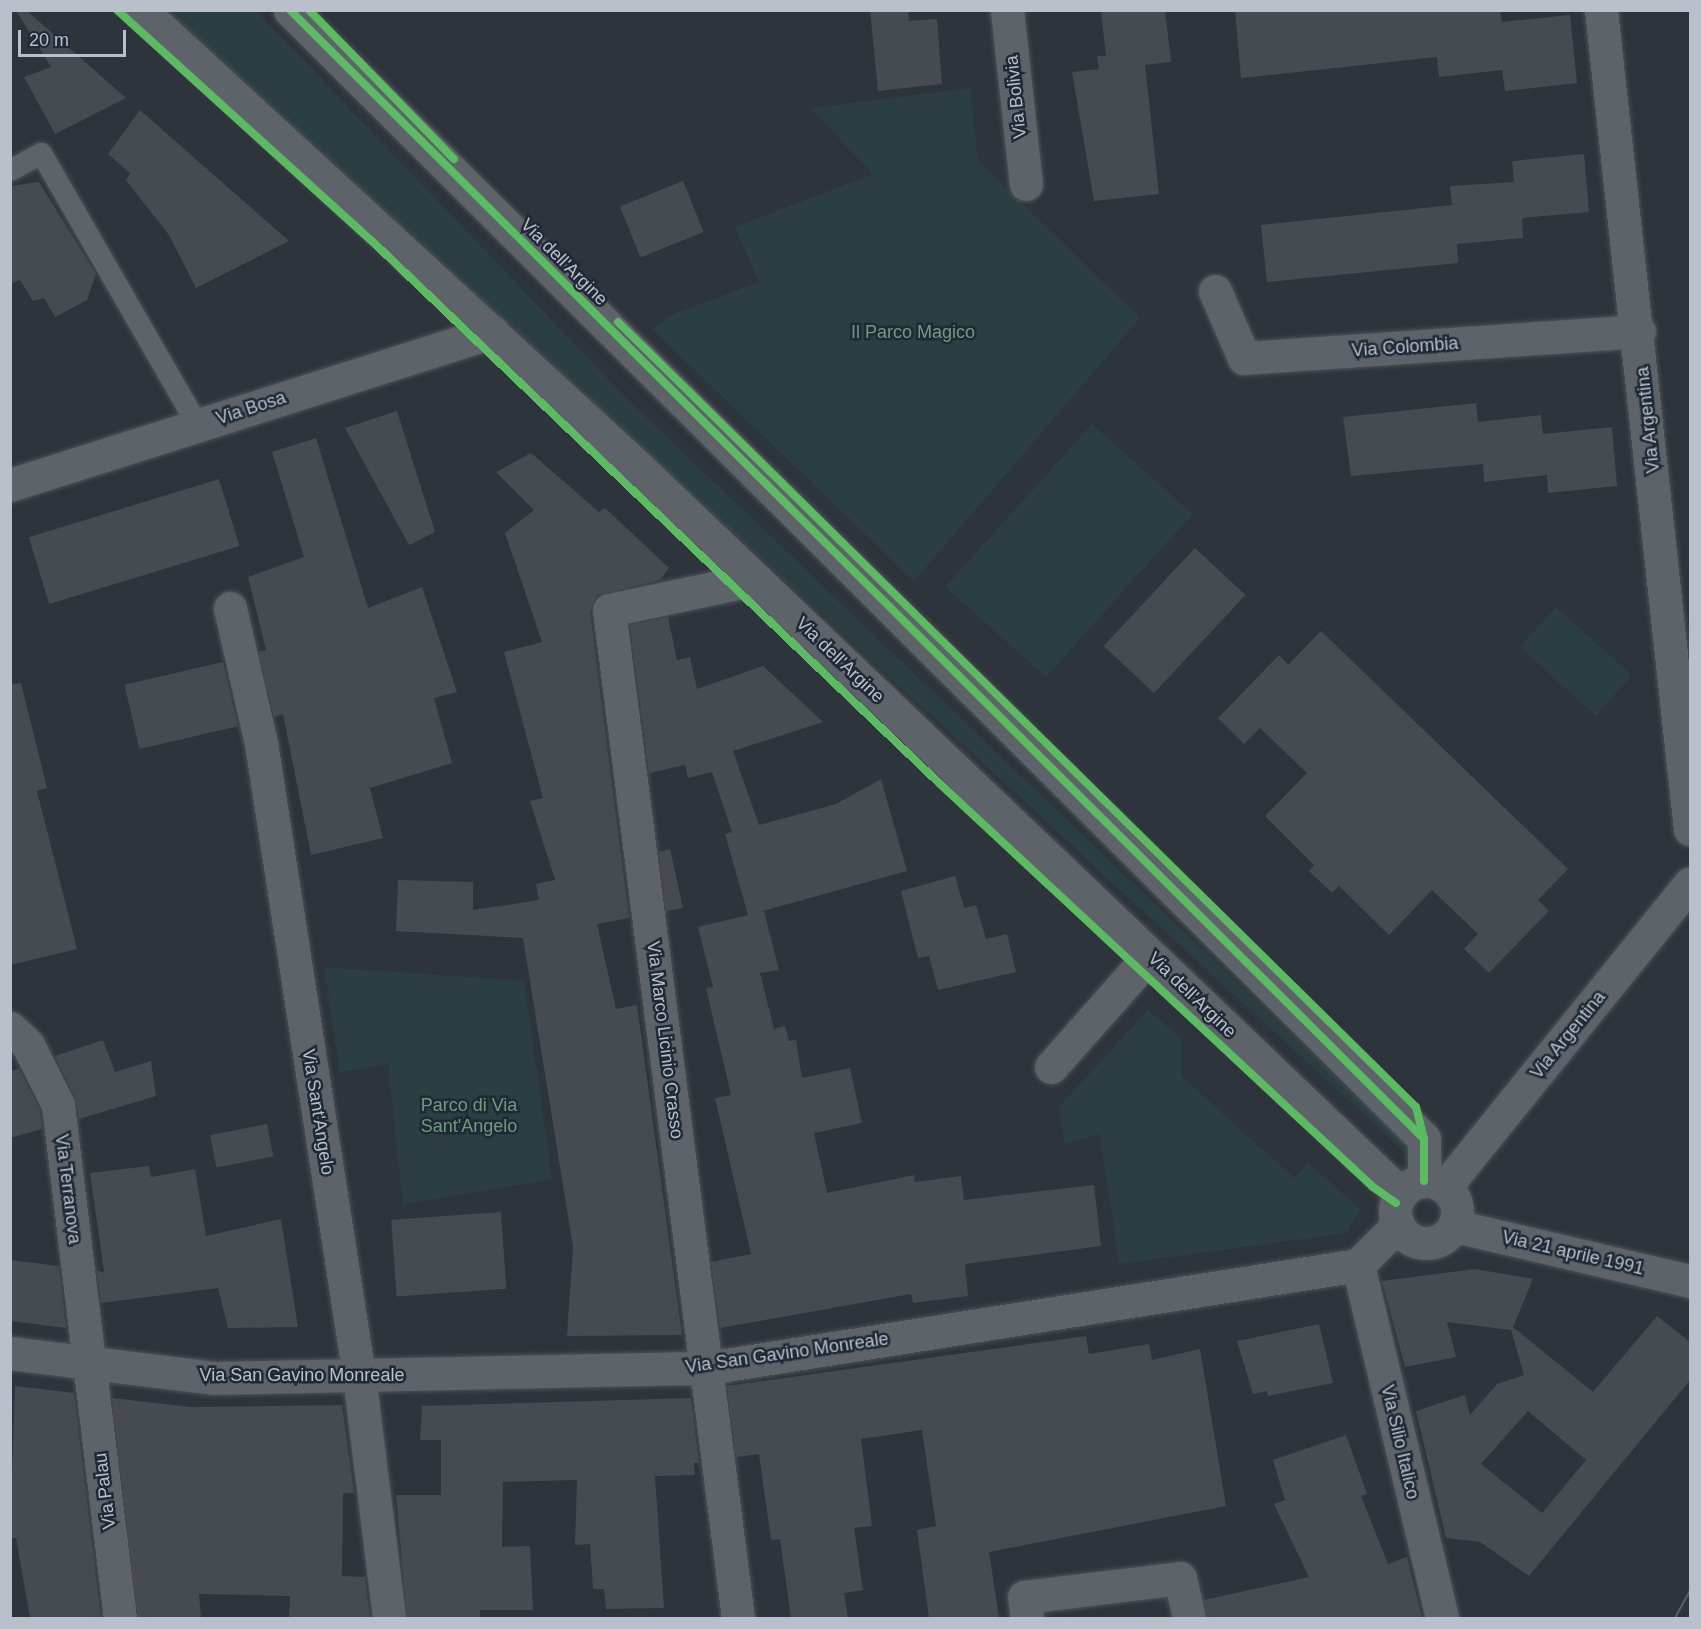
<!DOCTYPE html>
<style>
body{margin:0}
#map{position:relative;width:1701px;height:1629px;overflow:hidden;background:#2e343b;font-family:Helvetica,sans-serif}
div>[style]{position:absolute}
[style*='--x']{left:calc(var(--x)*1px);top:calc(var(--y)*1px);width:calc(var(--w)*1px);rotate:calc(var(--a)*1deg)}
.green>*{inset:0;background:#2b3f42;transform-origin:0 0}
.building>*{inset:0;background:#464b51;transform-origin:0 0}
.roads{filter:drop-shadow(0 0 2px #4c5056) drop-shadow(0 0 2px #4c5056)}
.service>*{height:21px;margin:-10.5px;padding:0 10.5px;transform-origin:10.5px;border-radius:10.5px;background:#5e6269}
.minor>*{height:33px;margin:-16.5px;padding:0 16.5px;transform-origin:16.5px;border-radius:16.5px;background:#5e6269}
.tertiary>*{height:33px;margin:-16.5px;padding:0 16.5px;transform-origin:16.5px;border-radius:16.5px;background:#5e6269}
.tertiary>.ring{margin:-16.5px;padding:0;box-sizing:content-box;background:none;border:33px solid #5e6269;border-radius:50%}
.tram>*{height:1.5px;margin:-0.75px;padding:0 0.75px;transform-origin:0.75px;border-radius:0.75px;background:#5c6167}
.cycleway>*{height:8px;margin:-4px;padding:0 4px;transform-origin:4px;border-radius:4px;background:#5cba63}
span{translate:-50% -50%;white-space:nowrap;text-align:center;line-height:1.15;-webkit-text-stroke:5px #202a36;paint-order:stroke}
.street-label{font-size:18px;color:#b9c0cb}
.park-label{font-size:18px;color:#719b7a}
.frame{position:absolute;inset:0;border:12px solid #b9c0cb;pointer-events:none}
.scale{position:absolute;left:18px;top:30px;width:108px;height:27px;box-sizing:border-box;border:3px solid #b9c0cb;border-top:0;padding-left:8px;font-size:18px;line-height:21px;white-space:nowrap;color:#b9c0cb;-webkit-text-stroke:4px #202a36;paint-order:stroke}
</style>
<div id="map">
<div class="green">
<div style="clip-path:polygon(168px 11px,256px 11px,626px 398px,1412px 1150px,1410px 1157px)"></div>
<div style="clip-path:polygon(970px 88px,978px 161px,1140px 318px,914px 581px,652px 329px,671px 315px,759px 282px,735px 227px,873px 174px,811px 108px)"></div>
<div style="left:1092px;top:424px;width:135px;height:219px;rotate:42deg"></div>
<div style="left:1556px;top:607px;width:102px;height:54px;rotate:42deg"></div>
<div style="clip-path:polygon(324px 967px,524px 981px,552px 1179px,403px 1204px,388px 1064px,340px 1072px)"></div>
<div style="clip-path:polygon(1148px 1010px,1182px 1039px,1181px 1076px,1294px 1178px,1308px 1163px,1360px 1209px,1347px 1233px,1119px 1264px,1100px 1134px,1065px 1144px,1059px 1107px)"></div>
</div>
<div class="building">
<div style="clip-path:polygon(26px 10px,126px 98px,55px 134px,24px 77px,51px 67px,17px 12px)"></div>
<div style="clip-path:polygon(870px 10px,908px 10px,909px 21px,937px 19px,942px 84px,878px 91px)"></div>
<div style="clip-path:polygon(1101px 10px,1165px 10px,1171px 62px,1145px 65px,1159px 194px,1094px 201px,1072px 72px,1099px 69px,1097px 56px,1106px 56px)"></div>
<div style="clip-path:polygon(1500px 10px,1502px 22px,1570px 15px,1577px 83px,1505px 91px,1502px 70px,1439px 77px,1437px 57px,1241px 78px,1235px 12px)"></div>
<div style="clip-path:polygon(140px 110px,289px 241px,196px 288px,169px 235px,126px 180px,130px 173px,108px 154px)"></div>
<div style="clip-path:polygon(1584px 154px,1589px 212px,1522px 218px,1523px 238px,1457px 244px,1458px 263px,1267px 282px,1261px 225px,1452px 205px,1450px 186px,1514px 182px,1512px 161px)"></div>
<div style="left:683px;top:181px;width:55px;height:68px;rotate:68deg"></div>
<div style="clip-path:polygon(39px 182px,96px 274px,87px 300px,55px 317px,44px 298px,33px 301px,20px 280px,10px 284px,10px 186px)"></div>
<div style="clip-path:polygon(1476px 403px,1478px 422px,1541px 415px,1543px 434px,1612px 427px,1617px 486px,1548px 493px,1547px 475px,1484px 482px,1483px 464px,1351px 476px,1343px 417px)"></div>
<div style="clip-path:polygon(397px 411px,435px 532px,409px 545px,345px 428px)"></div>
<div style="clip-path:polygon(316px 438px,368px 608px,422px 587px,457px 692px,434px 698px,452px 763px,370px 788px,383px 838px,311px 855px,283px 714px,274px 717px,259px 652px,266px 650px,248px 577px,304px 557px,272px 452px)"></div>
<div style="clip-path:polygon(531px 453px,599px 512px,605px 508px,669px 568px,660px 580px,597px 595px,590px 612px,629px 918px,597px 924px,616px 1009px,637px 1005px,682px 1335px,567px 1336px,573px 1247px,523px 938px,396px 931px,398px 880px,473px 882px,473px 910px,539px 900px,536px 884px,555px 880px,530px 801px,543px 798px,504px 652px,542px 642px,505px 533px,534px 510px,496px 472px)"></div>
<div style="left:219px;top:479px;width:70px;height:199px;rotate:73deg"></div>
<div style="left:1195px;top:548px;width:69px;height:134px;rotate:43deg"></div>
<div style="clip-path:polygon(668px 617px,677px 660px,690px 657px,697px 689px,763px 666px,823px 722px,733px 751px,759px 825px,836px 804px,881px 779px,907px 871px,759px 912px,764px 911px,779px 970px,760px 973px,774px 1029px,785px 1026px,789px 1041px,796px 1040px,802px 1078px,850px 1068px,862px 1123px,814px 1133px,827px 1193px,914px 1175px,915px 1182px,961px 1176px,964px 1200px,1094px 1185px,1101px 1246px,965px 1264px,968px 1296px,913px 1303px,911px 1294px,720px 1328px,711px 1262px,751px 1254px,715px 1098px,731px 1095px,706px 988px,713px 987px,698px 927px,748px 915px,725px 834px,732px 832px,712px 772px,688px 778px,685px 765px,649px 773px,630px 625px)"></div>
<div style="clip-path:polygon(1321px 631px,1568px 869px,1538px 900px,1549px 911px,1489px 973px,1464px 949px,1478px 934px,1432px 890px,1389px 935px,1339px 886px,1332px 893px,1309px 871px,1314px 865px,1265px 816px,1307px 773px,1260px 728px,1244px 744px,1218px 718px,1279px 655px,1288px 665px)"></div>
<div style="left:223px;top:662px;width:66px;height:101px;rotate:77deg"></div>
<div style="clip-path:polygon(21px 683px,47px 788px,37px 791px,77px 949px,10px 965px,10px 684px)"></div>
<div style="clip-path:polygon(670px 849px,683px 908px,666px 911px,659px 852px)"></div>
<div style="clip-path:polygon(955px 876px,964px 908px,976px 905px,986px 939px,1007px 934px,1016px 972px,938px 990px,929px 956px,918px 958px,901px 891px)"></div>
<div style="clip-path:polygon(103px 1040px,115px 1072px,151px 1061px,156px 1096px,79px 1119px,75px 1097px,55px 1056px)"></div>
<div style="clip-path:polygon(19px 1069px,40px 1110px,42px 1129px,10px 1138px,10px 1071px)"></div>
<div style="left:267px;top:1124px;width:33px;height:58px;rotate:79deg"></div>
<div style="clip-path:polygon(149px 1166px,151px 1177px,195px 1169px,206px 1236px,281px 1219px,298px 1327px,228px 1328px,218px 1288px,101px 1303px,97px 1271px,104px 1272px,90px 1173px)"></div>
<div style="left:501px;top:1212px;width:77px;height:110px;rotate:86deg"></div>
<div style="clip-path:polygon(10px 1260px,59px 1266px,66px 1328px,10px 1321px)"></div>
<div style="clip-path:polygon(evenodd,1475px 1269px,1533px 1279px,1513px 1327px,1593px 1392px,1657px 1316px,1690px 1342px,1690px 1380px,1529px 1576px,1480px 1542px,1446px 1538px,1416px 1411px,1465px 1395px,1470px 1415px,1497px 1384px,1524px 1375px,1511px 1330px,1447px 1322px,1456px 1357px,1405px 1367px,1382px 1281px,1475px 1269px,1528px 1411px,1586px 1460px,1542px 1513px,1481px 1464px,1528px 1411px)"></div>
<div style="clip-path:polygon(1319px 1324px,1333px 1383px,1268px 1396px,1267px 1391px,1253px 1394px,1237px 1341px)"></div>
<div style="clip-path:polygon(1086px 1336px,1089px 1354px,1149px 1344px,1152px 1360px,1200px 1349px,1226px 1506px,989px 1552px,999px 1618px,929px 1618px,917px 1530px,936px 1526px,922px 1430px,861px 1439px,872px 1526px,854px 1528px,863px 1590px,844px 1593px,848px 1618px,791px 1618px,780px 1539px,771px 1540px,759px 1454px,736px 1457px,727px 1386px)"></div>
<div style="clip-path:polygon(15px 1386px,74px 1393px,101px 1618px,30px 1618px,16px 1538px,10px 1538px)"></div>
<div style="clip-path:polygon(112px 1398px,190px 1407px,342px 1405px,354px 1493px,343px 1493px,342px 1576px,365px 1577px,370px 1618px,289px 1618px,290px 1596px,199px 1594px,201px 1618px,138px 1618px)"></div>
<div style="clip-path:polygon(691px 1398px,699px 1463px,694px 1463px,695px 1475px,655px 1476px,664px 1608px,606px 1609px,604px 1589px,593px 1589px,590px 1544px,575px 1545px,577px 1480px,503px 1482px,502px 1547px,530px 1546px,533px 1610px,480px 1610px,480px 1618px,407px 1618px,396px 1495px,441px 1495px,441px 1440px,420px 1440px,422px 1406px)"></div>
<div style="clip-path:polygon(1346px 1435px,1367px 1494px,1361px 1496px,1388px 1564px,1407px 1557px,1422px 1618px,1207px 1618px,1204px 1600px,1309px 1577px,1274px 1504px,1285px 1500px,1273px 1460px)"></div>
</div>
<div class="roads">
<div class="service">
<div style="--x:10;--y:170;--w:35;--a:-29"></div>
<div style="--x:41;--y:153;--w:315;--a:60.1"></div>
</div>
<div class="minor">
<div style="--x:1007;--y:10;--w:175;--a:83.8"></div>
<div style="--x:1601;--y:10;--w:824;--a:83.8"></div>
<div style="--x:1215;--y:291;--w:73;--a:66.6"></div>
<div style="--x:1244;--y:358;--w:396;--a:-3.9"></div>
<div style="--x:10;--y:485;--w:506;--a:-17.61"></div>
<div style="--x:230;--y:608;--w:139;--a:77.1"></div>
<div style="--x:261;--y:743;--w:641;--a:81.2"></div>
<div style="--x:359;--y:1376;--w:244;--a:82.9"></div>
<div style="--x:10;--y:1028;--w:25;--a:43"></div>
<div style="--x:28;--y:1045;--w:67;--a:63.4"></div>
<div style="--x:58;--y:1105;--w:517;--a:83.11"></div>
<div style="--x:1051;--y:1067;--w:149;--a:-48.5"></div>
<div style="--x:1445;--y:1187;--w:390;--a:-51.1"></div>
<div style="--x:1455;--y:1226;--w:241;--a:13.2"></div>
<div style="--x:1358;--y:1265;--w:363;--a:76.6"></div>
<div style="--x:738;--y:1618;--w:1016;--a:-97.29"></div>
<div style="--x:609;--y:610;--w:150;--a:-11.9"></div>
<div style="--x:1027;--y:1618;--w:21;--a:-98"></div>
<div style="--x:1024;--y:1597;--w:157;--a:-6.9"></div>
<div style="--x:1180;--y:1578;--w:41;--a:77.3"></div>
</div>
<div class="tertiary">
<div style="--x:141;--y:10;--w:675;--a:42.6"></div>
<div style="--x:638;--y:467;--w:1054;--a:43.62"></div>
<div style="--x:290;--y:10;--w:1600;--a:44.87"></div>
<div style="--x:1424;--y:1139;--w:42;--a:90"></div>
<div class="ring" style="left:1395px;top:1181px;width:29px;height:29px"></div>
<div style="--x:10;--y:1353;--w:205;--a:7"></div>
<div style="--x:213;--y:1378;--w:494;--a:-1.2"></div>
<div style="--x:707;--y:1368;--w:659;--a:-8.99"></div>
<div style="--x:1358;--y:1265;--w:57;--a:-45"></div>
</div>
</div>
<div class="tram">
<div style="--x:1675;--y:1618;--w:31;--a:-61"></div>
</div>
<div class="cycleway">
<div style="--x:117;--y:10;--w:345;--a:42.2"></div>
<div style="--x:373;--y:242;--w:783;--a:43.71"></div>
<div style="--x:939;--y:783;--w:593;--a:42.95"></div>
<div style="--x:1373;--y:1187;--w:28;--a:35"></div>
<div style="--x:290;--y:10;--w:1600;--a:44.87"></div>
<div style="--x:1424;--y:1139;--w:42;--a:90"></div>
<div style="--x:309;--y:10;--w:208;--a:45.8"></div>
<div style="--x:618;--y:322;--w:1119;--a:44.53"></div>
<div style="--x:1416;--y:1107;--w:33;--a:76"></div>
</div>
<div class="street-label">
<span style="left:1016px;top:97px;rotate:-96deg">Via Bolivia</span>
<span style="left:564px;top:262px;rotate:45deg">Via dell'Argine</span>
<span style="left:1405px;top:347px;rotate:-4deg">Via Colombia</span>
<span style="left:251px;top:408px;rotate:-18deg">Via Bosa</span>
<span style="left:1648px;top:420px;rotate:-96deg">Via Argentina</span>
<span style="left:840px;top:660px;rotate:44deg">Via dell'Argine</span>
<span style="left:1192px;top:995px;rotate:44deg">Via dell'Argine</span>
<span style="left:1568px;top:1035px;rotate:-51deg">Via Argentina</span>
<span style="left:665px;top:1040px;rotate:83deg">Via Marco Licinio Crasso</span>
<span style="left:318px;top:1112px;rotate:81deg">Via Sant'Angelo</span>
<span style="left:68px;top:1189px;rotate:83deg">Via Terranova</span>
<span style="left:1573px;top:1253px;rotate:13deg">Via 21 aprile 1991</span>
<span style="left:787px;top:1353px;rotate:-8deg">Via San Gavino Monreale</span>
<span style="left:302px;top:1375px">Via San Gavino Monreale</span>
<span style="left:1400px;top:1442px;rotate:77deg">Via Silio Italico</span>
<span style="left:105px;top:1491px;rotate:-97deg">Via Palau</span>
</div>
<div class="park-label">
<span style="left:913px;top:332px">Il Parco Magico</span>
<span style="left:469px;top:1116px">Parco di Via<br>Sant'Angelo</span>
</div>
<div class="frame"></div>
<div class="scale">20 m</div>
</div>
